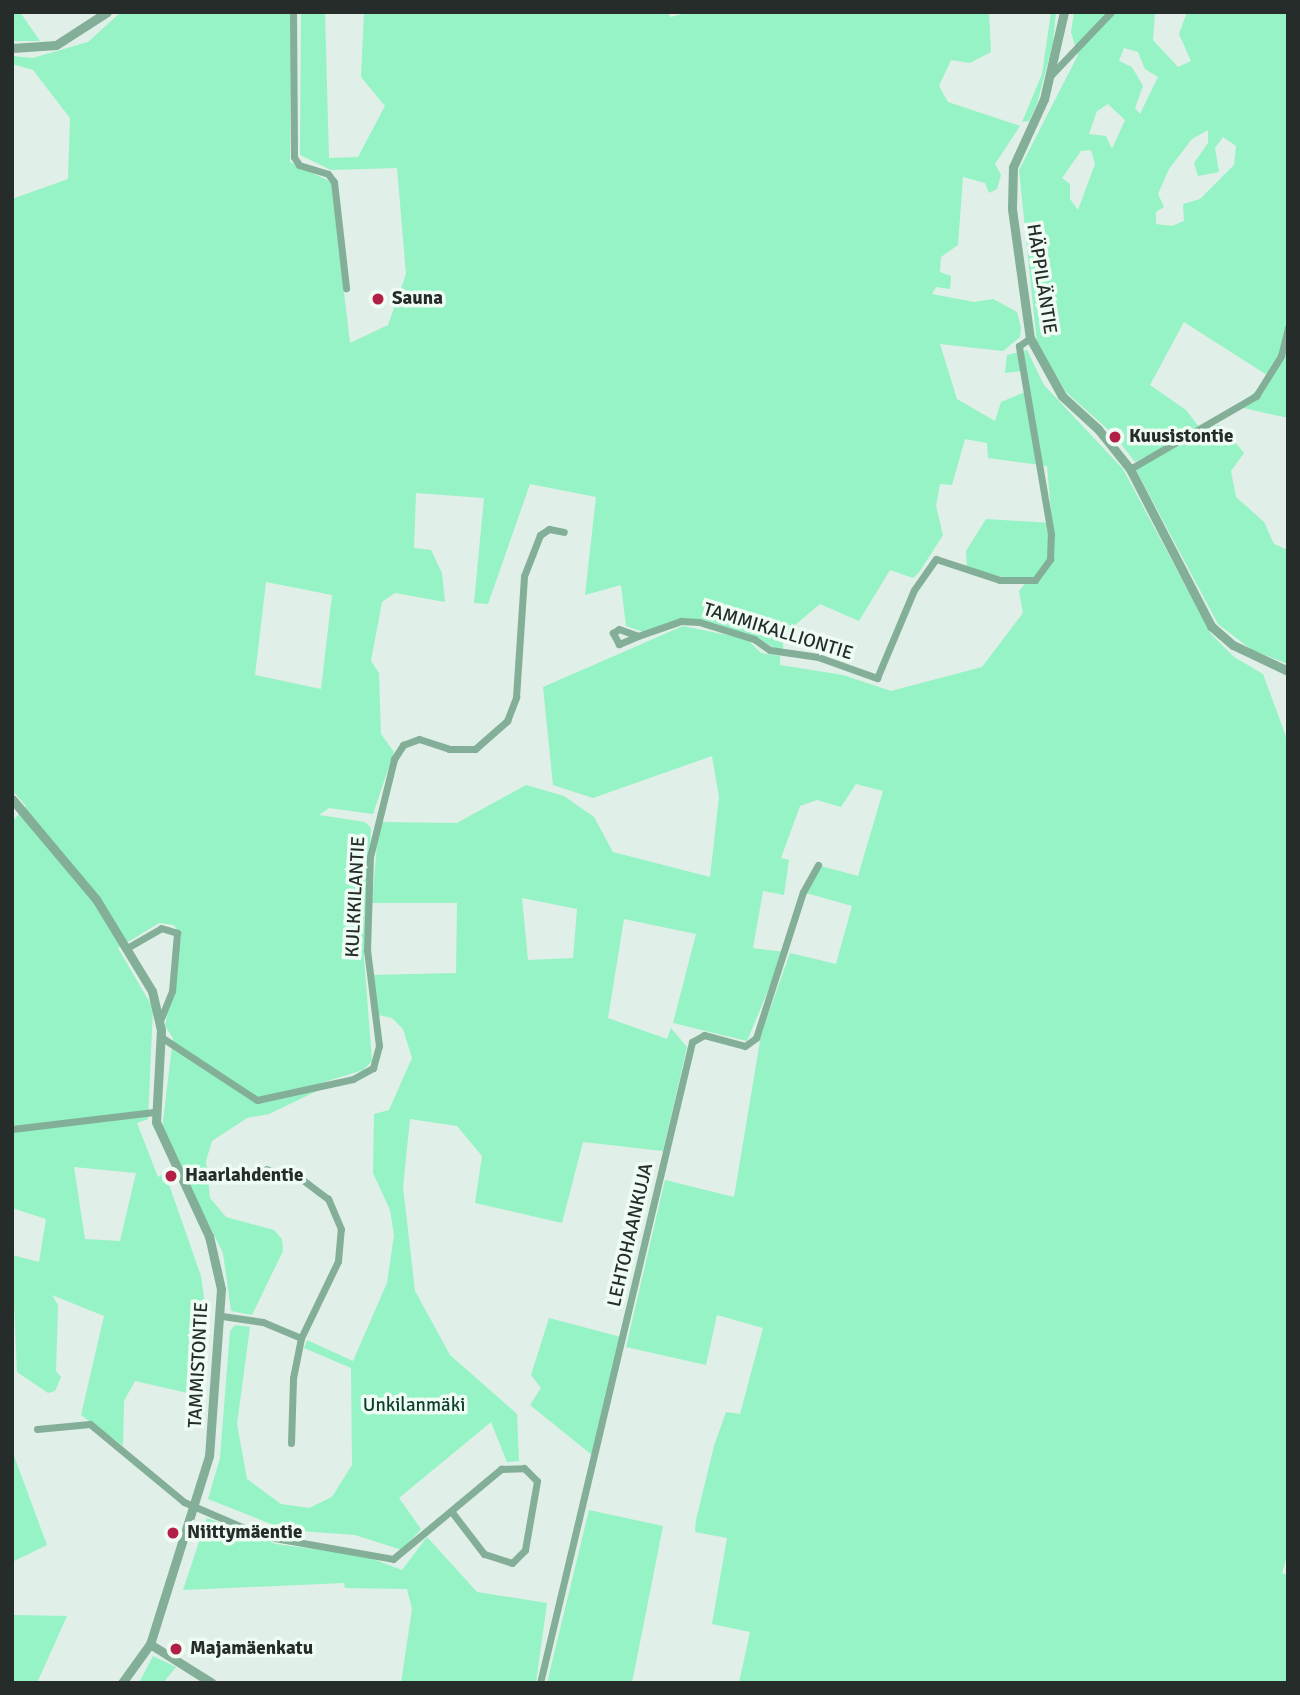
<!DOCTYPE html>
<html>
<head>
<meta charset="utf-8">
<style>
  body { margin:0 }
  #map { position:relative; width:1300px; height:1695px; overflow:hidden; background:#e0efe7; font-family:Signika,sans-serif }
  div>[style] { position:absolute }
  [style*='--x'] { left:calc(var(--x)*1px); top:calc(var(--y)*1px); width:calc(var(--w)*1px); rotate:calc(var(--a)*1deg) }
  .green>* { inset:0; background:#95f3c5 }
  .minor>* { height:7px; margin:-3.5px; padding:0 3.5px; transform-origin:3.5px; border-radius:3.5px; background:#83ae98 }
  .tertiary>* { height:9px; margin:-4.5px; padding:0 4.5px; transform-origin:4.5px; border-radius:4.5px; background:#83ae98 }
  .dots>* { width:19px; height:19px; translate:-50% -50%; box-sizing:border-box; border:4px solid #eefcf4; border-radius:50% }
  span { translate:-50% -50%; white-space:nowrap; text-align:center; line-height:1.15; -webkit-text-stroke:7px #eefcf4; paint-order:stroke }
  .street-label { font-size:19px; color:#262c29 }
  .poi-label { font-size:19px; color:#262c29; font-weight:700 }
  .left { translate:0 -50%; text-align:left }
  .park-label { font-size:19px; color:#0e3f2b }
  .frame { position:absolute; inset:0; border:14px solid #262c29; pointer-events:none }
</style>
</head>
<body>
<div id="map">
  <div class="green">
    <i style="clip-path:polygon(12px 12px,20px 12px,40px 41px,12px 41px)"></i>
    <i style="clip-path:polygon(evenodd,121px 12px,291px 12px,290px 162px,331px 182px,350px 343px,388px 325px,406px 274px,397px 168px,331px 170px,300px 155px,301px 12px,325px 12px,329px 158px,358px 157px,385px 106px,361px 77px,364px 12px,667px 12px,671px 17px,688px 12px,989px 12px,991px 52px,970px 63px,951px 60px,939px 86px,948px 102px,1020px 126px,995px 164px,1001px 175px,997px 189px,989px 193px,985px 183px,963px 177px,958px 245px,941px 257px,940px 272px,951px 276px,950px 289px,936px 287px,932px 294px,974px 302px,993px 299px,1017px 312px,1021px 328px,1020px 337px,1003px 351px,940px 344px,957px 399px,995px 421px,1001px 402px,1025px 392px,1021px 371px,1005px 373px,1007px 355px,1027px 350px,1044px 385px,1123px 469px,1211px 634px,1234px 657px,1263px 674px,1288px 742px,1288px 1553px,1282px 1573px,1288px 1575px,1288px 1683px,739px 1683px,750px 1632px,712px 1624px,727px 1538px,695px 1532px,696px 1520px,714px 1446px,726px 1412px,740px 1414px,763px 1328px,717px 1315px,706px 1365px,626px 1347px,665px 1180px,734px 1197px,761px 1035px,790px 953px,836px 964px,852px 906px,806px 893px,821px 866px,858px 876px,883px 791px,856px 784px,841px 807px,817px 800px,800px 806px,781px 858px,789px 860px,784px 895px,763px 891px,753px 948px,784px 952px,747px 1041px,673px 1023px,696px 934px,624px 919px,608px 1018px,667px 1039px,671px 1028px,687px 1047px,663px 1151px,583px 1142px,562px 1223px,475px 1203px,482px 1156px,457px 1126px,410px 1119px,403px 1187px,415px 1291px,450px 1355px,517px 1414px,519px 1461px,507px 1462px,491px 1422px,399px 1498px,421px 1529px,402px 1550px,355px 1535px,286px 1530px,208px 1499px,220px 1458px,230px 1331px,235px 1325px,250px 1327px,237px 1424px,247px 1479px,281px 1504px,309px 1508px,332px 1497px,352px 1465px,351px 1368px,304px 1348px,307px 1340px,353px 1361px,387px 1283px,394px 1235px,390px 1210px,373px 1173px,374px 1114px,389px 1110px,412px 1058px,403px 1029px,392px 1018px,378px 1015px,371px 975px,456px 973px,457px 903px,372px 903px,379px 822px,457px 823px,526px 785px,564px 796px,594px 817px,613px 852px,710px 877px,719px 797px,712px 756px,593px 798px,553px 785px,543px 687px,683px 626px,747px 639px,761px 653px,780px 656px,780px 665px,843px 675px,891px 691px,982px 667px,1023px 613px,1019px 591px,1026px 582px,967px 569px,966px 551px,986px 519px,1052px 523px,1047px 466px,988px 458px,987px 443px,965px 439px,952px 485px,940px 484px,936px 506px,943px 535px,920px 571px,913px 578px,890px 570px,859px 621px,820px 604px,783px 635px,783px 652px,749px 635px,686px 619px,652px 635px,626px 626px,621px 585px,585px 595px,596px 497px,530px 484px,488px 604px,474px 603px,484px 498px,416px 493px,414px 548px,431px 550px,442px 573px,445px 602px,395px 593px,382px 602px,371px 661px,379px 673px,381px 734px,394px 752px,373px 814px,329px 808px,319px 815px,365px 822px,371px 828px,364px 958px,372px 1061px,363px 1070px,324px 1082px,321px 1089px,269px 1114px,247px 1118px,212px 1141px,206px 1161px,210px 1198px,226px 1217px,274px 1230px,282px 1239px,283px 1251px,252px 1315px,231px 1311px,223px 1253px,162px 1130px,173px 1038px,165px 1026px,181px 936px,174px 925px,159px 923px,118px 948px,153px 1008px,148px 1119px,137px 1123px,158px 1177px,165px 1173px,201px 1276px,205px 1305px,201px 1396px,135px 1381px,124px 1401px,123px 1446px,81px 1415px,104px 1316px,52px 1295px,58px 1305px,56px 1371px,61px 1377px,55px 1391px,48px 1393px,17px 1372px,12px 1255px,39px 1262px,46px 1219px,12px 1208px,12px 822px,26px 806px,12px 790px,12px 199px,68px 179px,70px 118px,33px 70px,12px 64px,12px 56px,33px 58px,88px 42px,121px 12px,266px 582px,332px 595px,321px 689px,255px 675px,266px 582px,121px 12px,522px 898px,577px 909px,573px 958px,528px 960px,522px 898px,121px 12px,74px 1167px,136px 1173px,120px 1241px,85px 1239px,74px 1167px)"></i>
    <i style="clip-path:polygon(1051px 12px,1056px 12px,1053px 43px,1037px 104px,1029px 121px,1022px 122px,1042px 74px)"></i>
    <i style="clip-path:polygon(evenodd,1074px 12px,1155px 12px,1153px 40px,1178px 67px,1191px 61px,1179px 34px,1187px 12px,1288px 12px,1288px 418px,1239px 407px,1270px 377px,1184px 322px,1150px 385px,1186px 410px,1199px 427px,1220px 425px,1244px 453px,1231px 471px,1236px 497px,1264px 522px,1274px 544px,1288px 550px,1288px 664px,1252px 650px,1218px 624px,1135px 468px,1145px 457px,1135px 462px,1114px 435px,1065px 391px,1037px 344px,1019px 170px,1078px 55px,1071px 32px,1074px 12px,1124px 48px,1138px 52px,1145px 69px,1158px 77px,1140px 114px,1135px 108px,1143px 86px,1132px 67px,1119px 61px,1124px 48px,1074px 12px,1108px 104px,1125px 120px,1112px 149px,1106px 136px,1089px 134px,1097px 111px,1108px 104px,1074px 12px,1208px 130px,1208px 143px,1194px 163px,1198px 176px,1219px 172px,1215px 148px,1223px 137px,1236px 146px,1234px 165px,1200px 199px,1183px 204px,1184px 221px,1172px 226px,1156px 224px,1156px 212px,1164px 207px,1158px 194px,1169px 169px,1192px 139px,1208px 130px,1074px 12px,1091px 150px,1095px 164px,1078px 210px,1070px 199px,1070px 184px,1062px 178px,1081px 151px,1091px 150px)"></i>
    <i style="clip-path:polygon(549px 1318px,621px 1337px,592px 1455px,530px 1405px,541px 1388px,531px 1375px)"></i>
    <i style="clip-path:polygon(13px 1453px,47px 1545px,12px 1562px,12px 1453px)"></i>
    <i style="clip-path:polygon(589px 1510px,663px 1526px,632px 1683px,547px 1683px)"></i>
    <i style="clip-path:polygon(207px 1518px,276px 1544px,365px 1556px,402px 1570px,427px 1537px,477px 1592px,547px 1603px,536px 1683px,401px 1683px,412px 1609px,407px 1589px,345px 1588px,344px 1583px,183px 1590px)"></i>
    <i style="clip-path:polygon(12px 1615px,67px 1616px,37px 1683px,12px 1683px)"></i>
    <i style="clip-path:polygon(153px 1656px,176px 1667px,163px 1683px,139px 1683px)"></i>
  </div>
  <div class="minor">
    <i style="--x:293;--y:12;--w:145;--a:89.6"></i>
    <i style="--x:294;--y:157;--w:9;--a:58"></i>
    <i style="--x:299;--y:165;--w:30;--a:17"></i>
    <i style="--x:328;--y:174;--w:10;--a:53"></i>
    <i style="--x:334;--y:182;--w:107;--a:83.5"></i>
    <i style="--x:1051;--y:75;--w:87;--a:-46.4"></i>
    <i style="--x:1130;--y:469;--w:146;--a:-30.1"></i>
    <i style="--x:1256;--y:396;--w:47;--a:-58"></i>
    <i style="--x:1281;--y:356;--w:30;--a:-76"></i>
    <i style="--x:638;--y:636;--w:21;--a:157"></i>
    <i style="--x:619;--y:644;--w:13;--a:-119"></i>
    <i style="--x:613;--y:633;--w:7;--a:-34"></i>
    <i style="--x:619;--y:629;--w:20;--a:20"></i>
    <i style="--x:638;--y:636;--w:46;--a:-19.2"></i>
    <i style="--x:681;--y:621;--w:18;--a:3"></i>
    <i style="--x:699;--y:622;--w:58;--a:17.2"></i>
    <i style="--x:754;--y:639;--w:19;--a:35"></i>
    <i style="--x:770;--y:650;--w:49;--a:8.3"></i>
    <i style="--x:818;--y:657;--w:63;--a:19.6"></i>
    <i style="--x:877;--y:678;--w:95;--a:-67.2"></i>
    <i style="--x:914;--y:590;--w:38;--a:-55"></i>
    <i style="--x:936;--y:559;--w:67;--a:18.2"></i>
    <i style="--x:1000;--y:580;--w:35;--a:0"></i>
    <i style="--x:1035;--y:580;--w:26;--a:-54"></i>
    <i style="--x:1050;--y:559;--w:25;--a:-88"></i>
    <i style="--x:1051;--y:534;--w:191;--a:-99.7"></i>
    <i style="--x:1019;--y:346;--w:14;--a:-36"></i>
    <i style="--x:127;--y:948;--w:39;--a:-30"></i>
    <i style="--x:161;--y:928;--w:17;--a:17"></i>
    <i style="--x:177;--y:933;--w:58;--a:94.9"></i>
    <i style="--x:172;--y:991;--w:31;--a:112"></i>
    <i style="--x:161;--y:1037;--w:115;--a:33.3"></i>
    <i style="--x:257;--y:1100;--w:98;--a:-12.3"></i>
    <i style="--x:353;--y:1079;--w:23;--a:-29"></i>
    <i style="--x:373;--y:1068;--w:23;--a:-75"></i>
    <i style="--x:379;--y:1046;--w:97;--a:-97.1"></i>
    <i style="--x:367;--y:950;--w:93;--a:-88.2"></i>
    <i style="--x:370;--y:857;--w:101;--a:-76.2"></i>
    <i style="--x:394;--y:759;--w:17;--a:-57"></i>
    <i style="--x:403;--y:745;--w:17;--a:-21"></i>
    <i style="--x:419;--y:739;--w:32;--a:18"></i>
    <i style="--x:449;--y:749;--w:26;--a:0"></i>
    <i style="--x:475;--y:749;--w:43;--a:-41.2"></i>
    <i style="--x:507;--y:721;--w:26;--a:-69"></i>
    <i style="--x:516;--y:697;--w:121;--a:-86.2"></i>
    <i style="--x:524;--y:576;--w:44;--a:-68.7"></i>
    <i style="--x:540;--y:535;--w:11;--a:-34"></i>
    <i style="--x:549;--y:529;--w:15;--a:11"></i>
    <i style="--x:12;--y:1129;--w:143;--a:-6.8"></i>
    <i style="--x:222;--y:1316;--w:41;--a:8.3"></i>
    <i style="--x:263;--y:1322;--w:41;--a:22.8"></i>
    <i style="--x:301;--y:1338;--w:85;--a:-64.3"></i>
    <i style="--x:338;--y:1261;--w:32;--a:-85"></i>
    <i style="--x:341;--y:1229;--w:33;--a:-113"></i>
    <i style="--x:328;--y:1199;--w:34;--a:-143"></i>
    <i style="--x:301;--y:1179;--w:36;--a:-164"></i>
    <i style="--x:37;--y:1429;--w:53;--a:-5.4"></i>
    <i style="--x:90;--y:1424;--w:122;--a:39.7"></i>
    <i style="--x:184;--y:1502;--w:86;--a:23.3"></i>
    <i style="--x:263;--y:1536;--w:132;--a:10"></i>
    <i style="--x:393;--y:1559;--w:141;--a:-39.8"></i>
    <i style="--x:501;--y:1469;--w:23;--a:-2"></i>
    <i style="--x:524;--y:1468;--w:18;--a:45"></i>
    <i style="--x:537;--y:1481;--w:70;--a:99.9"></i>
    <i style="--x:525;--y:1550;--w:18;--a:135"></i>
    <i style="--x:512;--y:1563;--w:29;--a:-162"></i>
    <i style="--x:484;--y:1554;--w:54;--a:-127.5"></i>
    <i style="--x:291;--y:1443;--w:65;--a:-88.2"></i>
    <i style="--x:293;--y:1378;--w:41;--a:-78.7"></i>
    <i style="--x:540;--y:1683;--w:659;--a:-76.66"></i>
    <i style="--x:692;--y:1042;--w:14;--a:-30"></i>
    <i style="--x:704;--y:1035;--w:42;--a:15"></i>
    <i style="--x:745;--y:1046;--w:14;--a:-36"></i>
    <i style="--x:756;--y:1038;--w:153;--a:-72.2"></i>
    <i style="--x:803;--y:892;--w:31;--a:-61"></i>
  </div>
  <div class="tertiary">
    <i style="--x:1064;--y:12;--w:89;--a:102.9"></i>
    <i style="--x:1044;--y:99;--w:75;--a:114.5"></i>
    <i style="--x:1013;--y:167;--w:42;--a:91.4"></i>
    <i style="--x:1012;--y:209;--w:130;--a:82.1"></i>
    <i style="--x:1030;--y:338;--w:66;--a:61.1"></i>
    <i style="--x:1062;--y:396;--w:49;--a:42.5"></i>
    <i style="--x:1098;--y:429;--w:51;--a:51.3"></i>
    <i style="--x:1130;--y:469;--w:177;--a:62.7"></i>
    <i style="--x:1211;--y:626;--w:29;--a:41"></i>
    <i style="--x:1233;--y:645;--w:61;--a:25.3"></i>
    <i style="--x:12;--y:48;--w:44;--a:-3.9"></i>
    <i style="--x:56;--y:45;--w:61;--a:-32.9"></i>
    <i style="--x:12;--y:799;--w:131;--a:50"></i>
    <i style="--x:96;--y:899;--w:108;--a:58.7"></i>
    <i style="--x:152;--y:991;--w:40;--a:77"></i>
    <i style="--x:161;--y:1030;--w:92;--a:93.1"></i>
    <i style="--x:156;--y:1122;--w:126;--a:65.1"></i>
    <i style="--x:209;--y:1236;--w:54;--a:77.2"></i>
    <i style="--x:221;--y:1289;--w:167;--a:94.1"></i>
    <i style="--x:209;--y:1456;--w:197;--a:107.4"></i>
    <i style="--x:150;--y:1644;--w:48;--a:125.7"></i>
    <i style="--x:150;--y:1644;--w:73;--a:32.2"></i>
  </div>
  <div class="dots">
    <i style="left:378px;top:299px;background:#b22048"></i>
    <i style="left:1115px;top:437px;background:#b22048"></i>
    <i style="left:171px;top:1176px;background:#b22048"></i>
    <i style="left:173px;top:1533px;background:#b22048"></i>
    <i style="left:176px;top:1649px;background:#b22048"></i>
  </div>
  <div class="street-label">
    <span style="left:1041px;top:279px;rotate:81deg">HÄPPILÄNTIE</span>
    <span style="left:778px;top:632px;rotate:17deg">TAMMIKALLIONTIE</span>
    <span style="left:356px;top:897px;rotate:-87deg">KULKKILANTIE</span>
    <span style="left:631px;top:1235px;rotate:-77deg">LEHTOHAANKUJA</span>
    <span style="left:199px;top:1365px;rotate:-87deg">TAMMISTONTIE</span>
  </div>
  <div class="poi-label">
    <span class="left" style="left:392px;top:299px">Sauna</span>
    <span class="left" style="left:1129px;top:437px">Kuusistontie</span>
    <span class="left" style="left:185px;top:1176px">Haarlahdentie</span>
    <span class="left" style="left:187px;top:1533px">Niittymäentie</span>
    <span class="left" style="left:190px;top:1649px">Majamäenkatu</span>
  </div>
  <div class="park-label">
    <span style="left:414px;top:1406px">Unkilanmäki</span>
  </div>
  <div class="frame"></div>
</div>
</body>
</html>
